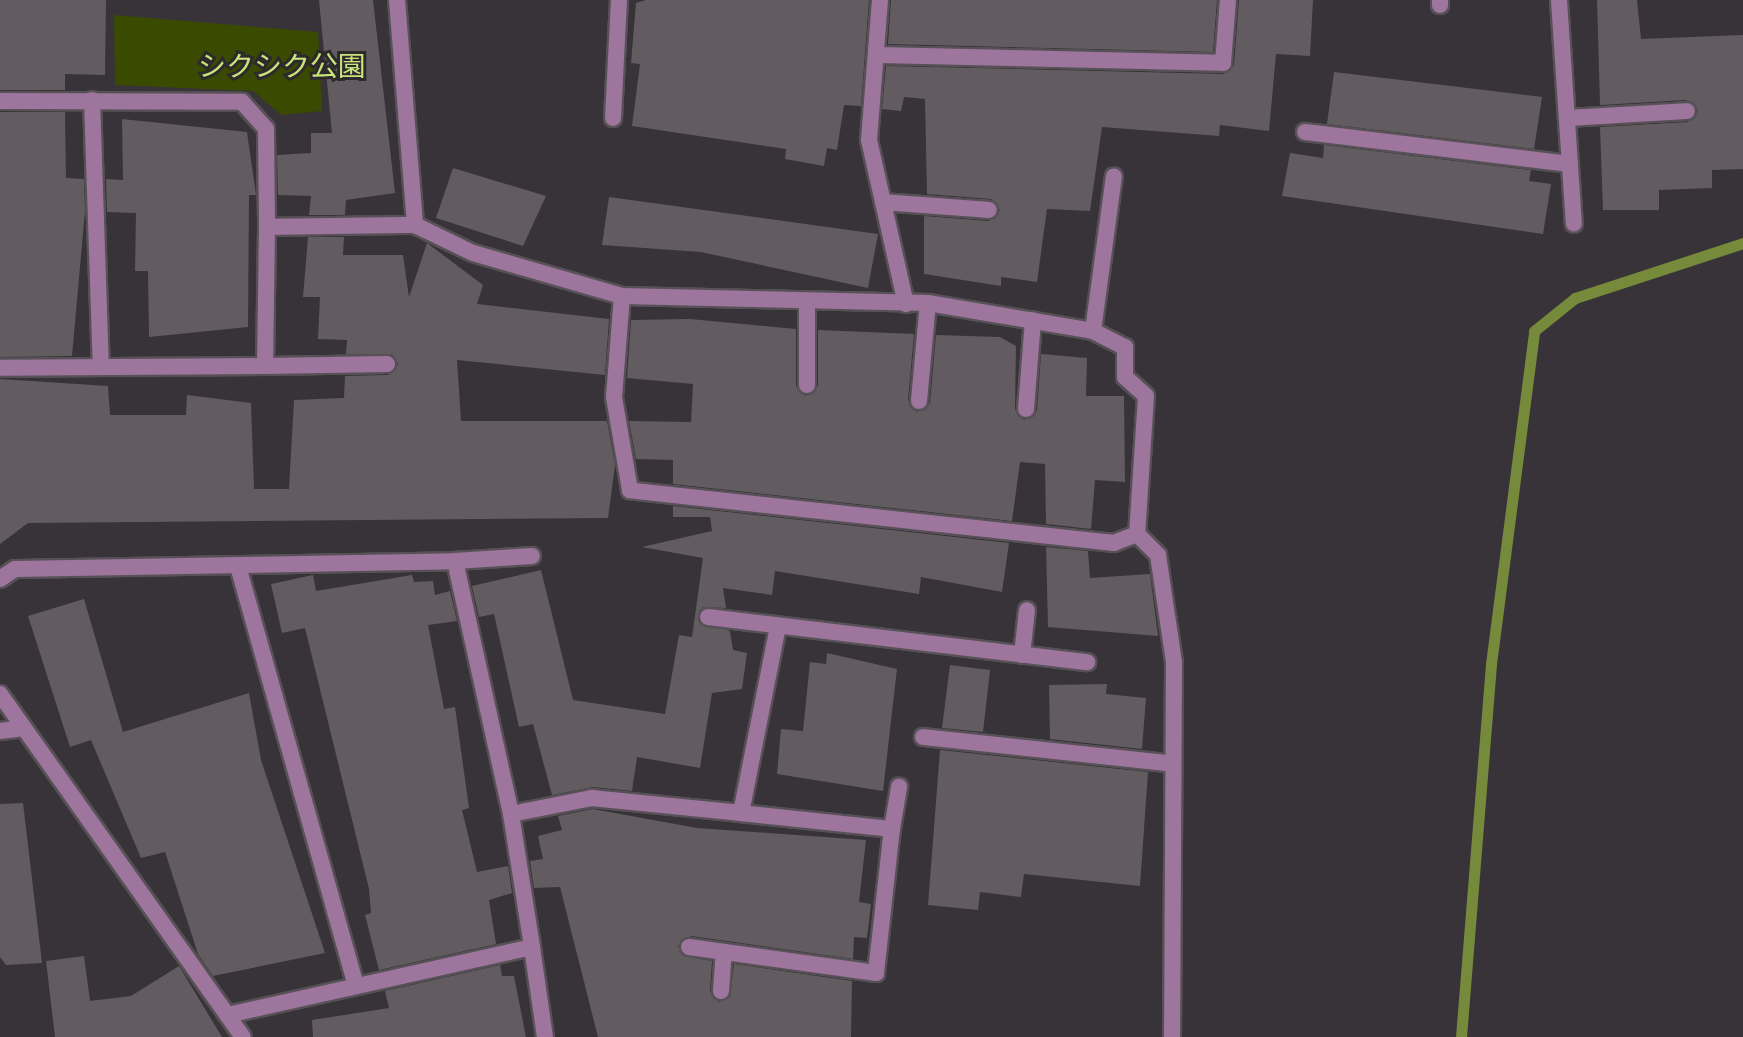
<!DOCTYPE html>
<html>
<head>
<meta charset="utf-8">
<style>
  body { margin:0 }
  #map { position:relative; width:1743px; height:1037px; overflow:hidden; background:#383338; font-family:"Fira Sans Condensed","Noto Sans JP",sans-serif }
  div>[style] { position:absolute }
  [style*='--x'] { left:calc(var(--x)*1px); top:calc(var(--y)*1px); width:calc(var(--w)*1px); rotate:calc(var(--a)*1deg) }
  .green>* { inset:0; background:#3b4a01 }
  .stream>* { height:11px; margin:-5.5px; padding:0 5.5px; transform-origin:5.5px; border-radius:5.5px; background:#768a3c }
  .building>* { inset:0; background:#625c61 }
  .roads { filter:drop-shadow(2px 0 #565156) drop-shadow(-2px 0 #565156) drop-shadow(0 2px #565156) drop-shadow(0 -2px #565156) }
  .street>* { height:16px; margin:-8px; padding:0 8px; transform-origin:8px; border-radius:8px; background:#9e759c }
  span { translate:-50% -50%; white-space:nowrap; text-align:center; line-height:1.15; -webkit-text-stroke:6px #2e292d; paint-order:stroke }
  .park-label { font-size:28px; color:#c8e57a }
</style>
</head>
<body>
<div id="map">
  <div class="green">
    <i style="clip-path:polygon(114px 15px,318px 32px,322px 111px,281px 115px,253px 91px,115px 85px)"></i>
  </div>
  <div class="stream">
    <i style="--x:1461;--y:1037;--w:374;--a:-85.4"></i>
    <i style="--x:1491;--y:664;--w:336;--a:-82.6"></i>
    <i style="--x:1534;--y:331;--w:53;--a:-38.8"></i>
    <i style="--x:1575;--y:298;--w:177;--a:-18.1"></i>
  </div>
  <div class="building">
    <i style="clip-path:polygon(0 0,106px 0,105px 75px,65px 74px,65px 90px,0 90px)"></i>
    <i style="clip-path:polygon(319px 0,373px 0,395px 193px,346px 200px,345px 215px,309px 215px,311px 196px,278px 195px,277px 155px,311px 153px,311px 133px,332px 133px)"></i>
    <i style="clip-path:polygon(646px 0,869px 0,861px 106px,844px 105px,837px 150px,827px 148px,824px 166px,785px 159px,786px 149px,632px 126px,640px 64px,631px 63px,636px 3px)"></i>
    <i style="clip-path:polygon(891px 0,1217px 0,1213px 52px,888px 44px)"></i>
    <i style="clip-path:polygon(1239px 0,1313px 0,1310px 56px,1276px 54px,1269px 131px,1220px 125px,1219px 136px,1102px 127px,1090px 211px,1047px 209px,1037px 282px,1001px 277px,1001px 286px,924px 274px,924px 216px,989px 221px,1000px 210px,991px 199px,927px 194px,925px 99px,904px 97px,901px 111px,882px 109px,886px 66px,1224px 74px,1234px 65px)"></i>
    <i style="clip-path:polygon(1597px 0,1637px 0,1641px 39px,1743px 35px,1743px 169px,1712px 170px,1712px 188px,1659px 190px,1659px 210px,1603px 210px,1600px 127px,1688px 122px,1698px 111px,1686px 100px,1600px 105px)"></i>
    <i style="clip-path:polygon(1334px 72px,1542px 97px,1534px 149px,1327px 124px)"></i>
    <i style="clip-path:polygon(0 112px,65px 112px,66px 178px,84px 179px,85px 211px,72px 356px,0 357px)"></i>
    <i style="clip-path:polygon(122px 119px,247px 132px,256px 195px,249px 195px,248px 327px,149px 337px,148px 271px,135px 271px,136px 213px,107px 212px,106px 179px,123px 180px)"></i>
    <i style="clip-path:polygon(1324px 145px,1531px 170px,1529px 181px,1551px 184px,1543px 234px,1282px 196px,1290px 153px,1323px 158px)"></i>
    <i style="clip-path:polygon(453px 168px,546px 196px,523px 246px,436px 218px)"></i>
    <i style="clip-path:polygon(609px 197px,878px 234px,868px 288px,701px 252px,602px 245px)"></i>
    <i style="clip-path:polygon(308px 237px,344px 237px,343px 255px,403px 255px,409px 297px,427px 243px,483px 285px,477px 304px,609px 319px,605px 375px,457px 360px,461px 421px,607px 421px,615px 465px,608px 518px,28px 523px,0 544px,0 379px,108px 386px,110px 415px,186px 415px,187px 395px,251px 403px,254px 489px,289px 489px,294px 400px,344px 398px,345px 376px,388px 375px,398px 365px,392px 354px,346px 354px,347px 340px,318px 339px,320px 297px,303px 297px)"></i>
    <i style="clip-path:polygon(690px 319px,796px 329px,796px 386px,806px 396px,818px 386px,818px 330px,914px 334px,908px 400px,917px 412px,930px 403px,936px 335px,1000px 337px,1016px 346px,1015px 409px,1024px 420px,1037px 411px,1041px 354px,1087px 358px,1086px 396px,1124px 396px,1125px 482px,1095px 480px,1091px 529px,1046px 524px,1045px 464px,1020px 462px,1012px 521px,673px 484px,673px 460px,636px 459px,629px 421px,691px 422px,693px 384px,627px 378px,631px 320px)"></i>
    <i style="clip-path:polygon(673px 506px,1009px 543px,1002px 592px,921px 577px,919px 594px,775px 571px,772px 595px,723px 588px,726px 608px,703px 607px,698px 621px,730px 631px,733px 650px,747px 653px,742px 689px,712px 693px,700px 768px,637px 757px,632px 791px,593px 787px,552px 795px,533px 724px,519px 727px,494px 614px,479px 617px,472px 586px,541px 570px,573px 700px,665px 714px,679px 635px,692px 637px,703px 558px,642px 547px,712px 531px,710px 517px,673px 517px)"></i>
    <i style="clip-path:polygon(1046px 547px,1088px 551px,1090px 578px,1150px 574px,1158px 636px,1048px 627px)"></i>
    <i style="clip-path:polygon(313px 575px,316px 591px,412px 575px,414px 582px,433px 581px,435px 595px,450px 591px,457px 621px,428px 625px,444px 709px,455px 707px,469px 808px,462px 810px,477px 872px,508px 866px,512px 893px,489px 900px,496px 944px,379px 970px,365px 915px,371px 913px,369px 889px,305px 628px,282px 633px,271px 584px)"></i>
    <i style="clip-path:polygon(84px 599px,123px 732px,249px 693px,261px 760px,325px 953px,213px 976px,198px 954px,165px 852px,141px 858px,91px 740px,70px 747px,28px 616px)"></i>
    <i style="clip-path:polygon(827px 653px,897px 669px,883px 791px,777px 774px,781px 729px,803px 731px,810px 662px,826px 664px)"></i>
    <i style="clip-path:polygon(950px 665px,990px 670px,983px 732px,942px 728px)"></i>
    <i style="clip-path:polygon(1107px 684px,1106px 694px,1146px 698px,1142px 749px,1050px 739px,1049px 685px)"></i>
    <i style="clip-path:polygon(940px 750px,1148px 772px,1140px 886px,1024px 874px,1021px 897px,980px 892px,978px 910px,928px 905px)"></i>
    <i style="clip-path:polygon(23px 803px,42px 963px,6px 965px,0 957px,0 804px)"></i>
    <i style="clip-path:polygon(593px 809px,697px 828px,866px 840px,859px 902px,871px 904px,867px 938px,854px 937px,853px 959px,691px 936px,678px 946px,683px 956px,712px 961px,710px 991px,719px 1002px,730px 997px,734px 964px,852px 981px,851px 1037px,598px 1037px,560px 887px,534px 888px,530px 861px,543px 859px,538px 836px,562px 830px,558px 816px)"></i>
    <i style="clip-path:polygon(84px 956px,90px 1001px,131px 996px,179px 966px,222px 1037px,55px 1037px,46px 961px)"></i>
    <i style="clip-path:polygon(500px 965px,502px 976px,514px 976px,526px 1037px,313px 1037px,312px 1020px,389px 1008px,385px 991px)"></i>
  </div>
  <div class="roads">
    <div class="street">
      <i style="--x:397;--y:0;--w:226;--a:85.4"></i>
      <i style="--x:415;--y:225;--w:64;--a:25.8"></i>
      <i style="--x:473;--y:253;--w:155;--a:16.1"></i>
      <i style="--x:622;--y:296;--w:306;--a:1.3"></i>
      <i style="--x:928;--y:303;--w:167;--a:9.6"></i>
      <i style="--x:1093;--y:331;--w:36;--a:27"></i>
      <i style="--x:1125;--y:347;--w:30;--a:90"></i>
      <i style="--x:1125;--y:377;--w:28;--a:42"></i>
      <i style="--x:1146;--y:396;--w:138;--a:93.7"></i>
      <i style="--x:1137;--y:534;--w:25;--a:159"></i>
      <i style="--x:1114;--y:543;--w:487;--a:-173.8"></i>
      <i style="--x:630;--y:490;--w:94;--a:-99.8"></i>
      <i style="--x:614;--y:397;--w:101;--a:-85.5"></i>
      <i style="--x:880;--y:0;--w:140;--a:94.5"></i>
      <i style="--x:869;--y:140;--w:168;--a:77.3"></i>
      <i style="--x:1559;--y:0;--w:224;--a:86.2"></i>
      <i style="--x:1440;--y:5;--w:5;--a:-90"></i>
      <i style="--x:876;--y:55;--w:347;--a:1.3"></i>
      <i style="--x:1223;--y:63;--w:63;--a:-85.5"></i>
      <i style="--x:92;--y:100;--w:267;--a:88.1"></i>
      <i style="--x:0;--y:101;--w:242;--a:0.2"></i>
      <i style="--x:242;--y:102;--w:36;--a:48"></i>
      <i style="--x:266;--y:129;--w:98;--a:89.4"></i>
      <i style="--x:267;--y:227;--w:139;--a:90.8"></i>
      <i style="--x:265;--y:366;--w:265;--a:179.6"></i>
      <i style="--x:613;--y:118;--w:118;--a:-87.1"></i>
      <i style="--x:1567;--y:118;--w:120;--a:-3.3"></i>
      <i style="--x:1305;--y:132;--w:267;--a:6.9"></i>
      <i style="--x:883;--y:202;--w:106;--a:4.3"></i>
      <i style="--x:267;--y:227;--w:148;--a:-0.8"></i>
      <i style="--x:1093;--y:331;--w:156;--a:-82.3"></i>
      <i style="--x:265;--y:366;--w:122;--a:-0.9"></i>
      <i style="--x:807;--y:385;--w:79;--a:-90"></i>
      <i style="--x:919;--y:401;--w:98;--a:-84.8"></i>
      <i style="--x:1026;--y:409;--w:89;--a:-85.5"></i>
      <i style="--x:1137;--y:534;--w:30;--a:45"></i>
      <i style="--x:1158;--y:555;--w:108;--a:81.5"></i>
      <i style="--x:1174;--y:662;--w:375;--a:90.3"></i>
      <i style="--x:455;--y:561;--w:77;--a:-3.7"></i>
      <i style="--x:238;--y:566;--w:435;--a:74.3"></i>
      <i style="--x:0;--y:579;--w:18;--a:-34"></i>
      <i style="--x:15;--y:569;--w:440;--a:-1"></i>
      <i style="--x:455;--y:561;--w:259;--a:77.5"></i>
      <i style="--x:511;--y:814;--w:135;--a:81"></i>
      <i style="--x:532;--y:947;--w:312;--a:167.4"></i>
      <i style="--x:708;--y:617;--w:382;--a:6.8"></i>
      <i style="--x:1022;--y:655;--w:45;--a:-83.7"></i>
      <i style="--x:0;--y:694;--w:420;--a:54.7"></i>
      <i style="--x:0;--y:731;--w:24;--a:-7"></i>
      <i style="--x:923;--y:737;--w:246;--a:6.1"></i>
      <i style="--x:511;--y:814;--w:83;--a:-11.2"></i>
      <i style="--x:592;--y:798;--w:150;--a:5.7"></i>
      <i style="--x:741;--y:813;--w:191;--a:-78.8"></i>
      <i style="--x:892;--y:829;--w:43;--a:-80.5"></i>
      <i style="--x:532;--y:947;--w:91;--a:81.8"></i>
      <i style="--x:689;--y:947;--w:189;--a:7.9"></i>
      <i style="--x:876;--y:973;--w:145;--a:-83.7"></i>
      <i style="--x:892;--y:829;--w:152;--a:-174"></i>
      <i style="--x:721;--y:991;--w:39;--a:-86"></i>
    </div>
  </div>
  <div class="park-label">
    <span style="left:282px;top:67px">シクシク公園</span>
  </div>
</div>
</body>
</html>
